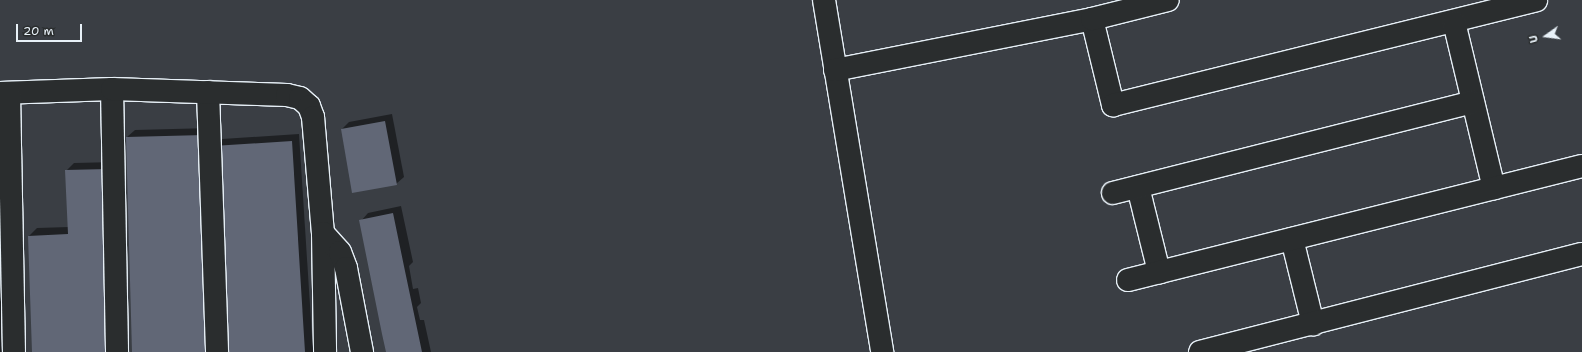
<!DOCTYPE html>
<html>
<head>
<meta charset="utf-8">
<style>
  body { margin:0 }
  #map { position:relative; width:1582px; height:352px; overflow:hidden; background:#3a3e44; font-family:"Shantell Sans",sans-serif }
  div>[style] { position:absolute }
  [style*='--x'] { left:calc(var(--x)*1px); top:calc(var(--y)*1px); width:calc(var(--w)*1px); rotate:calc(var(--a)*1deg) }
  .shadow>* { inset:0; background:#0007 }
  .building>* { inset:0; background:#616776 }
  .roads { filter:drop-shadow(1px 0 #e8f1f8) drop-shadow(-1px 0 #e8f1f8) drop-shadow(0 1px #e8f1f8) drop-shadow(0 -1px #e8f1f8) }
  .minor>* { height:22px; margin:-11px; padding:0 11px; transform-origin:11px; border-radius:11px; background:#2a2d2e }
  span { translate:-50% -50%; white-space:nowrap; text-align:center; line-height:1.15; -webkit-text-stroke:3px #2a2d2e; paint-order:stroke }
  .north { position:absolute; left:1526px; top:16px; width:40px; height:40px; -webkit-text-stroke:3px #2a2d2e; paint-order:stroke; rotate:256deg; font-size:11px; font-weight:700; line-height:16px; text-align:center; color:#e8f1f8 }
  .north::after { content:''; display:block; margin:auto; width:14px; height:18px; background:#e8f1f8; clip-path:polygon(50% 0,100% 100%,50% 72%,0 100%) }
  .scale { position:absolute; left:16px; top:24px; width:66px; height:18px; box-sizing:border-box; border:2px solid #e8f1f8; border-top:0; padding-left:5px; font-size:12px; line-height:14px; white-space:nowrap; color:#e8f1f8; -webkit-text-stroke:3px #2a2d2e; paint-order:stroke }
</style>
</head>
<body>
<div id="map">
  <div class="shadow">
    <i style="clip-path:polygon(392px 114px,404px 177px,396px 184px,342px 129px,349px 122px)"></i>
    <i style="clip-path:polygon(0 127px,12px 352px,0 352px)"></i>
    <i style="clip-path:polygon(211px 128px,133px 352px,127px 137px,135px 130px)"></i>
    <i style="clip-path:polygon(299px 134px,313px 352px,228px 352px,214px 146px,222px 139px)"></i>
    <i style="clip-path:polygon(116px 162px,33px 352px,29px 236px,37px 228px,69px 227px,66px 171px,74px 163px)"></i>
    <i style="clip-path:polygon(401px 206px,413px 262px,409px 266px,413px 289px,418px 288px,421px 303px,417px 307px,420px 320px,424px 320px,431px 352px,387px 352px,361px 221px,368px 213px)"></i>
  </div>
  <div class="building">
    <i style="clip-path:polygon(385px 121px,397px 185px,352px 193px,341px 129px)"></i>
    <i style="clip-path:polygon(204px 135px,210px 352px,132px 352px,126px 137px)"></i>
    <i style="clip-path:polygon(292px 141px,305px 352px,226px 352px,213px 146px)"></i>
    <i style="clip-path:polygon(109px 169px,115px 352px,32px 352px,28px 236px,68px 234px,65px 170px)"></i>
    <i style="clip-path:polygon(393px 213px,405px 271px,422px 352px,386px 352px,382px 334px,359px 220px)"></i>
  </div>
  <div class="roads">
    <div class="minor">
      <i style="--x:824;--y:0;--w:357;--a:80.6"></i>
      <i style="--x:1092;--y:19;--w:89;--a:76.3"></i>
      <i style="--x:1113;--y:105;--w:436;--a:-13.9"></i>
      <i style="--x:1454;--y:22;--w:171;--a:76.5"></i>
      <i style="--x:835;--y:70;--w:262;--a:-11.2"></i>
      <i style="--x:1092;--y:19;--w:78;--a:-14"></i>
      <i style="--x:112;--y:89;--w:263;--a:88.9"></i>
      <i style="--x:208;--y:92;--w:260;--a:88"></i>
      <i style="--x:0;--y:93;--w:112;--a:-2"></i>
      <i style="--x:112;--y:89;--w:175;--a:2"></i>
      <i style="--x:287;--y:95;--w:13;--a:13"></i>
      <i style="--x:300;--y:98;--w:12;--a:42"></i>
      <i style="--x:309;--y:106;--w:12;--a:70"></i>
      <i style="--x:313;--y:117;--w:116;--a:85.1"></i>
      <i style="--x:323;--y:233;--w:119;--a:89"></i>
      <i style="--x:9;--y:93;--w:259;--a:88.9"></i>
      <i style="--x:1138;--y:187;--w:88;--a:76.1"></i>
      <i style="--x:1113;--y:193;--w:371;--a:-14.2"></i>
      <i style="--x:323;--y:233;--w:25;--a:48"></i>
      <i style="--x:340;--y:252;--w:17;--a:69"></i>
      <i style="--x:346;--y:268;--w:86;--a:79.2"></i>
      <i style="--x:1292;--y:239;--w:88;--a:76.1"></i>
      <i style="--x:1128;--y:280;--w:468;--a:-14.1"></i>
      <i style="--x:1200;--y:352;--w:394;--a:-14.4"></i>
    </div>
  </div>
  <div class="north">U</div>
  <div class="scale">20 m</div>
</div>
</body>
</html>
